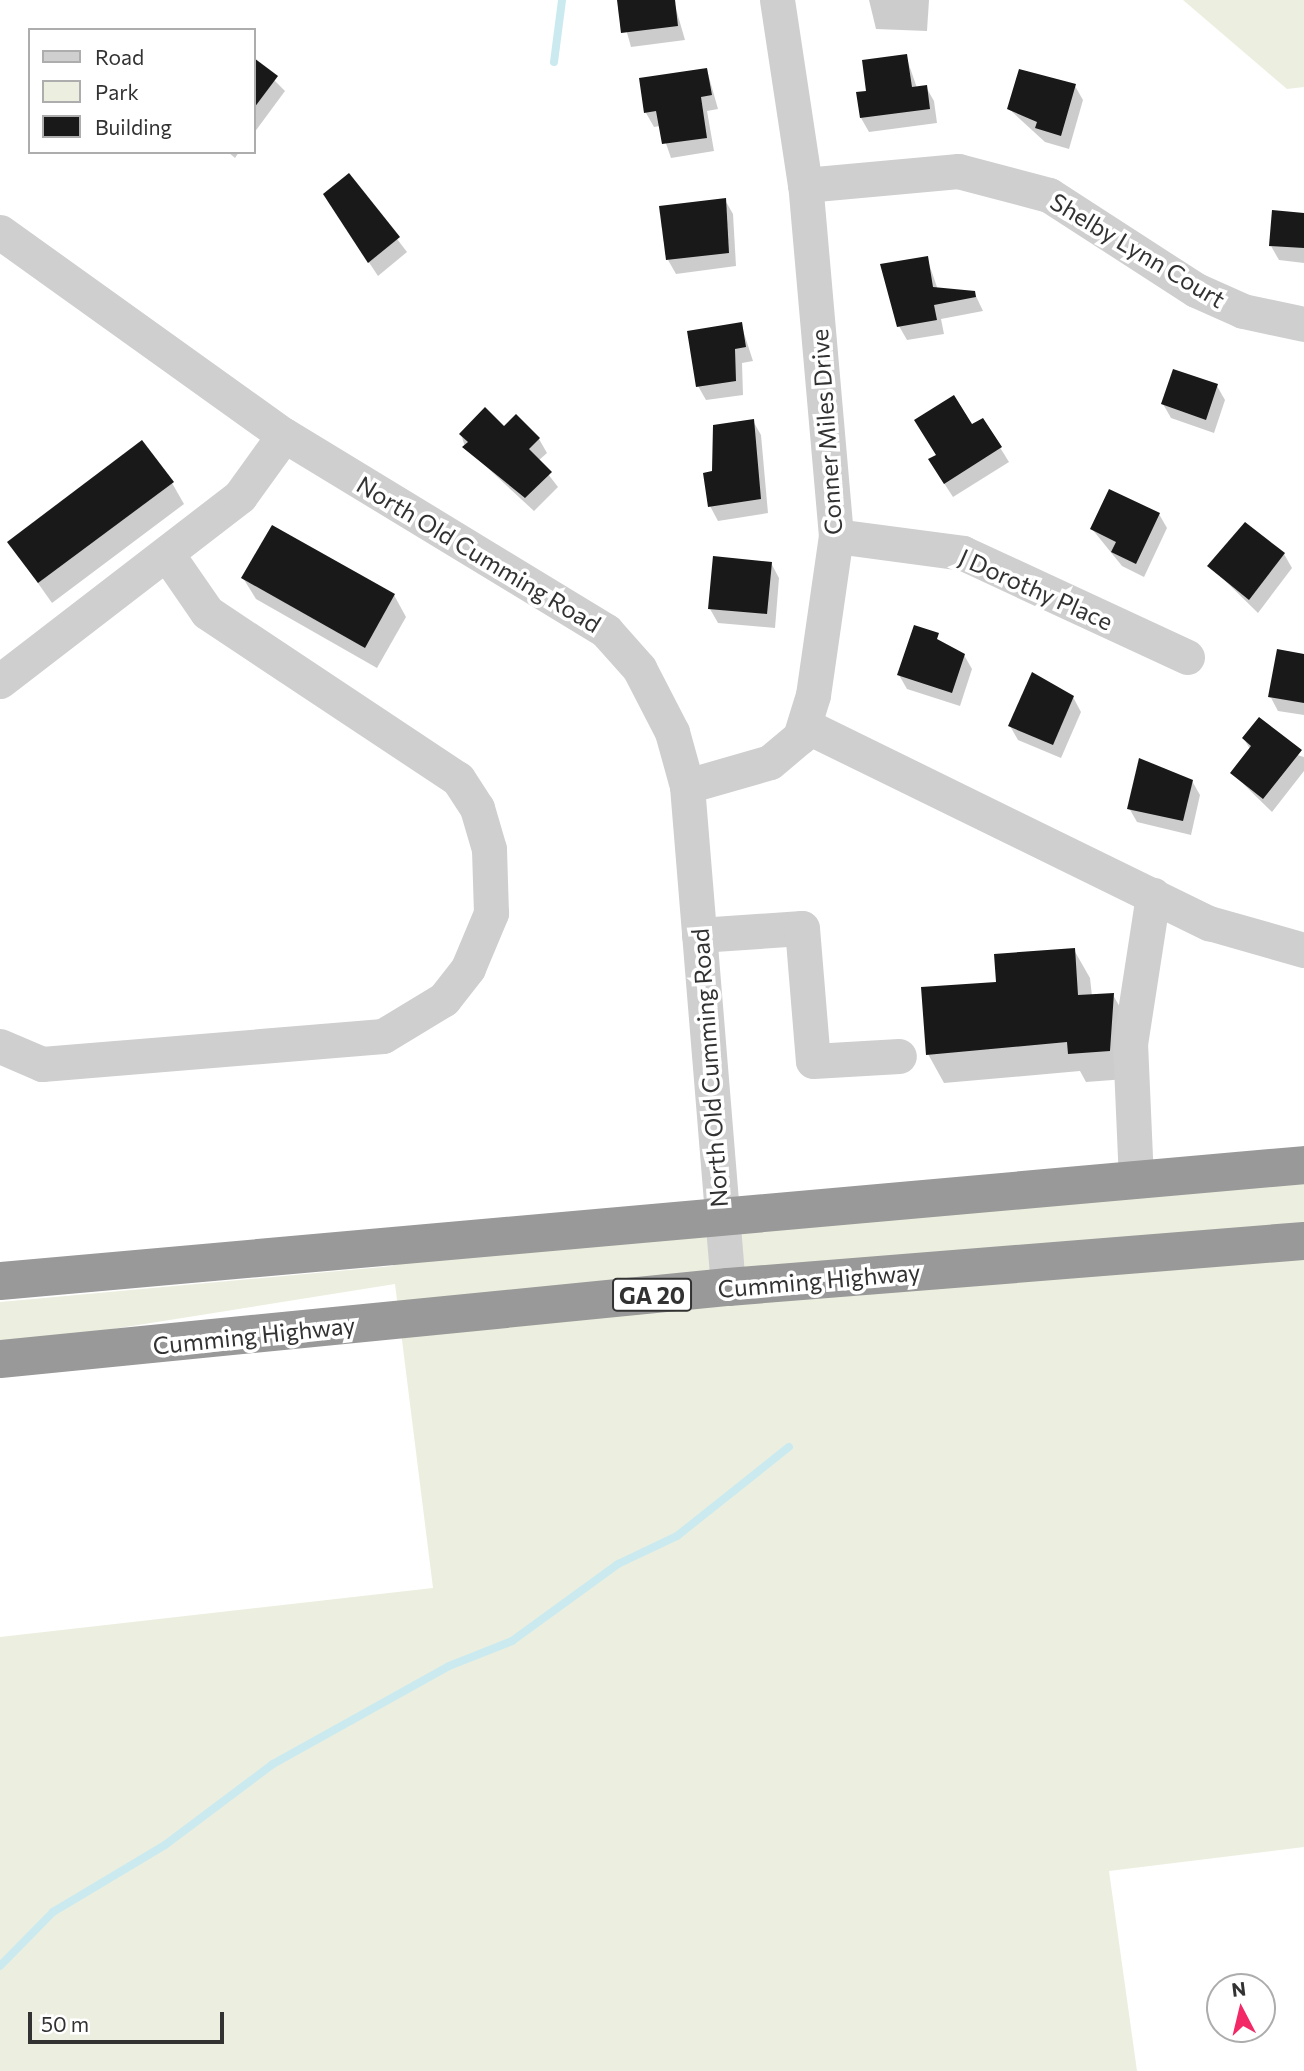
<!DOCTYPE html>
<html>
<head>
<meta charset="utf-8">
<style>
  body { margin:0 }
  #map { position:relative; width:1304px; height:2071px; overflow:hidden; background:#fff; font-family:Commissioner,sans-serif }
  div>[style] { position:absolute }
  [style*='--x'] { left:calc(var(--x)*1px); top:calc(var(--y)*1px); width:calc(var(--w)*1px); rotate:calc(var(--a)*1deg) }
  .green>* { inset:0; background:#ecefdf }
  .shadow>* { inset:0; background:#0003 }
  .stream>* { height:8px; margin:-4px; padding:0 4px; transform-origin:4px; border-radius:4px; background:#cbeaf0 }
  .building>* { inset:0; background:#191919 }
  .minor>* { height:35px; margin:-17.5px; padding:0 17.5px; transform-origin:17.5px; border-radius:17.5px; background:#cfcfcf }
  .highway>* { height:38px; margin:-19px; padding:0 19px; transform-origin:19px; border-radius:19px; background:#999 }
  span { translate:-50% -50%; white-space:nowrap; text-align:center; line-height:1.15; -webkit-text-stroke:7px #fff; paint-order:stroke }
  .shield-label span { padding:2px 5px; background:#fff; border:2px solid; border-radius:5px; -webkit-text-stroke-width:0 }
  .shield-label { font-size:23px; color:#323232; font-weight:700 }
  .street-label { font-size:24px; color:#323232 }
  .legend { position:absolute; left:28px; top:28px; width:228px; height:126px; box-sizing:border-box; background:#fff; border:2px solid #adadad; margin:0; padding:9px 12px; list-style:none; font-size:21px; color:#323232 }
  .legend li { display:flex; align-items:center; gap:14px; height:35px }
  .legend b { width:35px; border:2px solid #adadad }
  .north { position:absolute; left:1206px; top:1973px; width:70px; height:70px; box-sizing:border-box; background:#fff; border:2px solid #adadad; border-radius:50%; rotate:353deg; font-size:19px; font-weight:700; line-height:28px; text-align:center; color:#323232 }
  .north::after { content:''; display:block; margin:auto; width:24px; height:32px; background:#f32967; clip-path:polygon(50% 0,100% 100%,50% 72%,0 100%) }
  .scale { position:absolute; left:28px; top:2012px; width:196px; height:32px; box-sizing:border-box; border:4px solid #323232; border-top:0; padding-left:9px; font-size:21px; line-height:24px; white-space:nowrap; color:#323232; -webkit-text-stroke:5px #fff; paint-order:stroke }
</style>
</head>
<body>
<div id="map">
  <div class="green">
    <i style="clip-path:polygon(1183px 0,1304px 0,1304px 87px,1287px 89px)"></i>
    <i style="clip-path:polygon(1304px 1157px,1304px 1847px,1109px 1871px,1137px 2071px,0 2071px,0 1637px,433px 1588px,395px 1284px,0 1347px,0 1302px,393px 1266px,389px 1234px)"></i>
  </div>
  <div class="shadow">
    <i style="clip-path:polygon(618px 0,674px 2px,685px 40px,631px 47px)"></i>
    <i style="clip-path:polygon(869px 0,929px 0,927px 31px,876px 29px)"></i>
    <i style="clip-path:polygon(906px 56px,917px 88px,926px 87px,934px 101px,937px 123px,869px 132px,861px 118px,868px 92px)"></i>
    <i style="clip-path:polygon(254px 60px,285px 91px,254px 133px)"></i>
    <i style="clip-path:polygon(707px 70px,718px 109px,707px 111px,714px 151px,671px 158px,660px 126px,654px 127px,646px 113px,641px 80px)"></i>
    <i style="clip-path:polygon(1075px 86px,1083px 100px,1069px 149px,1045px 142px,1009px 109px)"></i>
    <i style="clip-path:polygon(228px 152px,239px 152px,235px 158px)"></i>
    <i style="clip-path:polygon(349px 176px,407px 252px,378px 276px,333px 208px)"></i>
    <i style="clip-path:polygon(725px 200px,733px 214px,736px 266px,676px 274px,668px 260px)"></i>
    <i style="clip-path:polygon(1304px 214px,1304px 263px,1279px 260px,1271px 246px)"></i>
    <i style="clip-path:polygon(927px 258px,938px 290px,974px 292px,983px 311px,941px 319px,944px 334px,907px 340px,899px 326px)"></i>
    <i style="clip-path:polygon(741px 324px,753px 361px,742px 363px,743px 395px,706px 400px,698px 386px)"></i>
    <i style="clip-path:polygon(1217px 386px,1225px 400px,1214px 433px,1171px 418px,1163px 404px)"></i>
    <i style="clip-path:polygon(983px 420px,1009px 462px,953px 497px,938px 474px,938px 456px)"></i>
    <i style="clip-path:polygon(753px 421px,761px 435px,768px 513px,718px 521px,710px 506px,714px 473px)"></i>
    <i style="clip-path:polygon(504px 428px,539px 439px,547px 453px,538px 461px,558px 487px,534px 511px,465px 447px,461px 434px)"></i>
    <i style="clip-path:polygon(172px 483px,184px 504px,52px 603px,9px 542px)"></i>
    <i style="clip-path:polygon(1159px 514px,1167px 528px,1144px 577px,1122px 566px,1092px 529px)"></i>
    <i style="clip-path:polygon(1284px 554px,1292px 568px,1258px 613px,1210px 566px)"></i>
    <i style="clip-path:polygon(771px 563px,779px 578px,775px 628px,718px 623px,710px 609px)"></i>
    <i style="clip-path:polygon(243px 578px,394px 595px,406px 617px,377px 668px,256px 599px)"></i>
    <i style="clip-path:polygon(964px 655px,972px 669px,960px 706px,907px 689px,899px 675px)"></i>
    <i style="clip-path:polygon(1304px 656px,1304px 715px,1278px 711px,1270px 696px)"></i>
    <i style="clip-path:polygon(1032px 674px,1073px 697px,1081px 712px,1061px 758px,1018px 740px,1010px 726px)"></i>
    <i style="clip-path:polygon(1244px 739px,1304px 757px,1304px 771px,1272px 812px,1232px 773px,1250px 749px)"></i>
    <i style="clip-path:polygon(1192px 781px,1200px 795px,1191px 835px,1137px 822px,1129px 808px)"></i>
    <i style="clip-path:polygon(1074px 950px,1090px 978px,1092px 996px,1113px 995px,1129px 1023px,1126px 1079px,1086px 1082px,1080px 1071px,944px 1083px,928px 1054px,997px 984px)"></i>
  </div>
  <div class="stream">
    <i style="--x:554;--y:62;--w:63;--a:-82.6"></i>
    <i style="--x:0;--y:1966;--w:76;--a:-45.5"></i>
    <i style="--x:53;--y:1912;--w:131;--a:-30.9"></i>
    <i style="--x:165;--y:1845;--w:135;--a:-36.9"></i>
    <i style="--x:273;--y:1764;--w:201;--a:-29.1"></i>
    <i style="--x:449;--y:1666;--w:68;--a:-21.6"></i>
    <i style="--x:512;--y:1641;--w:131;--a:-36"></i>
    <i style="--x:618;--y:1564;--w:65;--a:-25.4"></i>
    <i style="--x:677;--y:1536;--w:143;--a:-38.5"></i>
  </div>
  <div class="building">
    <i style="clip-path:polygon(617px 0,675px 0,678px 26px,621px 33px)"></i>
    <i style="clip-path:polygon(907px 54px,912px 87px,927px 85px,930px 109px,860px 118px,856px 92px,866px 91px,862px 60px)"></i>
    <i style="clip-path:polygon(254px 58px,278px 76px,254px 108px)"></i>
    <i style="clip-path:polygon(707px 68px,712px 95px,701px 97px,707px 138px,662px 144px,656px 111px,644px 113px,639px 78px)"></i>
    <i style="clip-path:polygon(1019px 69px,1076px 84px,1061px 136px,1035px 128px,1037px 122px,1007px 109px)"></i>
    <i style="clip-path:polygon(349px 173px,400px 237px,368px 263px,323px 194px)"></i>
    <i style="clip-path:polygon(726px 198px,729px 253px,666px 260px,659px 206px)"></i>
    <i style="clip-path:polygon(1272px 210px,1304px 213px,1304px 248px,1269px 246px)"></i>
    <i style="clip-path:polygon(928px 256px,933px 287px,975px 291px,976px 297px,934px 305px,937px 320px,897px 327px,880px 264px)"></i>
    <i style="clip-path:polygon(742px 322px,746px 347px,735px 349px,736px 381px,696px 387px,687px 331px)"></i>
    <i style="clip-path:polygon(1173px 369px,1218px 384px,1206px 420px,1161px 404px)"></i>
    <i style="clip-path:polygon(954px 395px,972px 424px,983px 418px,1002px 447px,944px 484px,928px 459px,936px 455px,914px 420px)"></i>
    <i style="clip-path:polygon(485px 407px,504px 426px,516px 414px,540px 438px,529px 449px,552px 472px,525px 498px,462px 447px,468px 442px,459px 434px)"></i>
    <i style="clip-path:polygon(754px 419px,761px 499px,708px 507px,703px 473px,712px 471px,713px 425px)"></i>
    <i style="clip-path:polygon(142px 440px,174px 482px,38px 583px,7px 542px)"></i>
    <i style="clip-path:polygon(1109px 489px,1160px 513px,1136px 564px,1111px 552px,1116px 542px,1090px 529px)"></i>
    <i style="clip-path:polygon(1245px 522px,1285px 553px,1249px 600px,1207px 566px)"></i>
    <i style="clip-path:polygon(272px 525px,395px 594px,365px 648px,241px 578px)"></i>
    <i style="clip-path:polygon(713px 556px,772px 562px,767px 614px,708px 609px)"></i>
    <i style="clip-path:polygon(914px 625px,939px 633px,937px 639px,965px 654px,952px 693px,897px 675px)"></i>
    <i style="clip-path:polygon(1277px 649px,1304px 654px,1304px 703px,1268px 697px)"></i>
    <i style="clip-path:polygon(1032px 672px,1074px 696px,1053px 745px,1008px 726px)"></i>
    <i style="clip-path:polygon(1259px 717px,1302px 750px,1263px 799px,1230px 773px,1251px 746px,1242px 738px)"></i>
    <i style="clip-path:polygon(1139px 758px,1193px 780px,1183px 821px,1127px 809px)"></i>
    <i style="clip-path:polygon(1075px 948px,1078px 995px,1114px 993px,1110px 1051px,1068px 1054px,1067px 1042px,926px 1055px,921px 987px,996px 982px,994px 954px)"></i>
  </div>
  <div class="minor">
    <i style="--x:805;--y:185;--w:154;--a:-5.2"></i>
    <i style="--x:958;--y:171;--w:94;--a:14.8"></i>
    <i style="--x:1049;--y:195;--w:175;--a:32.9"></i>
    <i style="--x:1196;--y:290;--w:51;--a:24.1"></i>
    <i style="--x:1243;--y:311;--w:62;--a:12"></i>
    <i style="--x:0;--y:232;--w:349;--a:35.6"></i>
    <i style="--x:284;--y:435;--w:377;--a:31.3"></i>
    <i style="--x:606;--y:631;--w:50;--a:48.3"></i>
    <i style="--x:639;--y:668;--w:72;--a:62.7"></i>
    <i style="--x:672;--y:732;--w:56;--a:74.5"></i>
    <i style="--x:687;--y:786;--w:503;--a:85.32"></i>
    <i style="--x:836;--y:536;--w:128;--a:7.6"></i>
    <i style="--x:963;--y:553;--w:247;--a:24.9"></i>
    <i style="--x:0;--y:681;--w:303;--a:-37.6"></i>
    <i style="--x:240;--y:496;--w:75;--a:-54.2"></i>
    <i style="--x:806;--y:726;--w:449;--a:26.1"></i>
    <i style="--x:1209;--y:923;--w:99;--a:15.9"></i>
    <i style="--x:687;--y:786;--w:86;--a:-16.1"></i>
    <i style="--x:770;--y:762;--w:39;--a:-40"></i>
    <i style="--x:800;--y:737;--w:44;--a:-72.8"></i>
    <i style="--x:813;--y:695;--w:161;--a:-81.8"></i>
    <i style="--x:836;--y:536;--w:352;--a:-95"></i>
    <i style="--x:805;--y:185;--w:187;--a:-98.6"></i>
    <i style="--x:699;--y:935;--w:103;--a:-3.9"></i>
    <i style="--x:802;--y:928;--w:133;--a:85.3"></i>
    <i style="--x:813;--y:1061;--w:86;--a:-3.3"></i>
    <i style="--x:0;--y:1046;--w:46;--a:23.2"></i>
    <i style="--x:42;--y:1064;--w:342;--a:-4.7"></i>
    <i style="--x:383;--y:1036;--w:71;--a:-31.2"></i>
    <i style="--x:444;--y:999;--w:39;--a:-52"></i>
    <i style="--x:468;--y:968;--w:60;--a:-67.3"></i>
    <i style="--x:491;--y:913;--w:64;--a:-91.8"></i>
    <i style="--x:489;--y:849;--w:43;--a:-106.3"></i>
    <i style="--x:477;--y:808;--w:35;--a:-123"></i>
    <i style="--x:458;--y:779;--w:301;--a:-146.4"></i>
    <i style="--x:207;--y:612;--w:67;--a:-124.6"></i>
    <i style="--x:1136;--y:1180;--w:136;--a:-92.5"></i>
    <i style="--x:1130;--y:1044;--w:151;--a:-81.2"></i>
  </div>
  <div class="highway">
    <i style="--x:0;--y:1281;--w:1309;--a:-5.08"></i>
    <i style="--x:0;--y:1359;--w:732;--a:-5.65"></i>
    <i style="--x:728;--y:1287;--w:578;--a:-4.57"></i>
  </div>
  <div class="shield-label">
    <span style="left:652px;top:1295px">GA 20</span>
  </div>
  <div class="street-label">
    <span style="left:1138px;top:250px;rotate:31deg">Shelby Lynn Court</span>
    <span style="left:826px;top:432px;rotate:-94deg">Conner Miles Drive</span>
    <span style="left:479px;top:554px;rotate:31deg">North Old Cumming Road</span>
    <span style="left:1036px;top:589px;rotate:24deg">J Dorothy Place</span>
    <span style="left:709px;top:1068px;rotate:-94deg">North Old Cumming Road</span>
    <span style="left:819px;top:1280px;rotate:-5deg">Cumming Highway</span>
    <span style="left:254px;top:1335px;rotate:-6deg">Cumming Highway</span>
  </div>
  <ul class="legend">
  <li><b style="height:9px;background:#cfcfcf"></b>Road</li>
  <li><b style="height:19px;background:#ecefdf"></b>Park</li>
  <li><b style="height:19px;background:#191919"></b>Building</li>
  </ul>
  <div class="north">N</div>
  <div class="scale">50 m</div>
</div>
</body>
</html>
